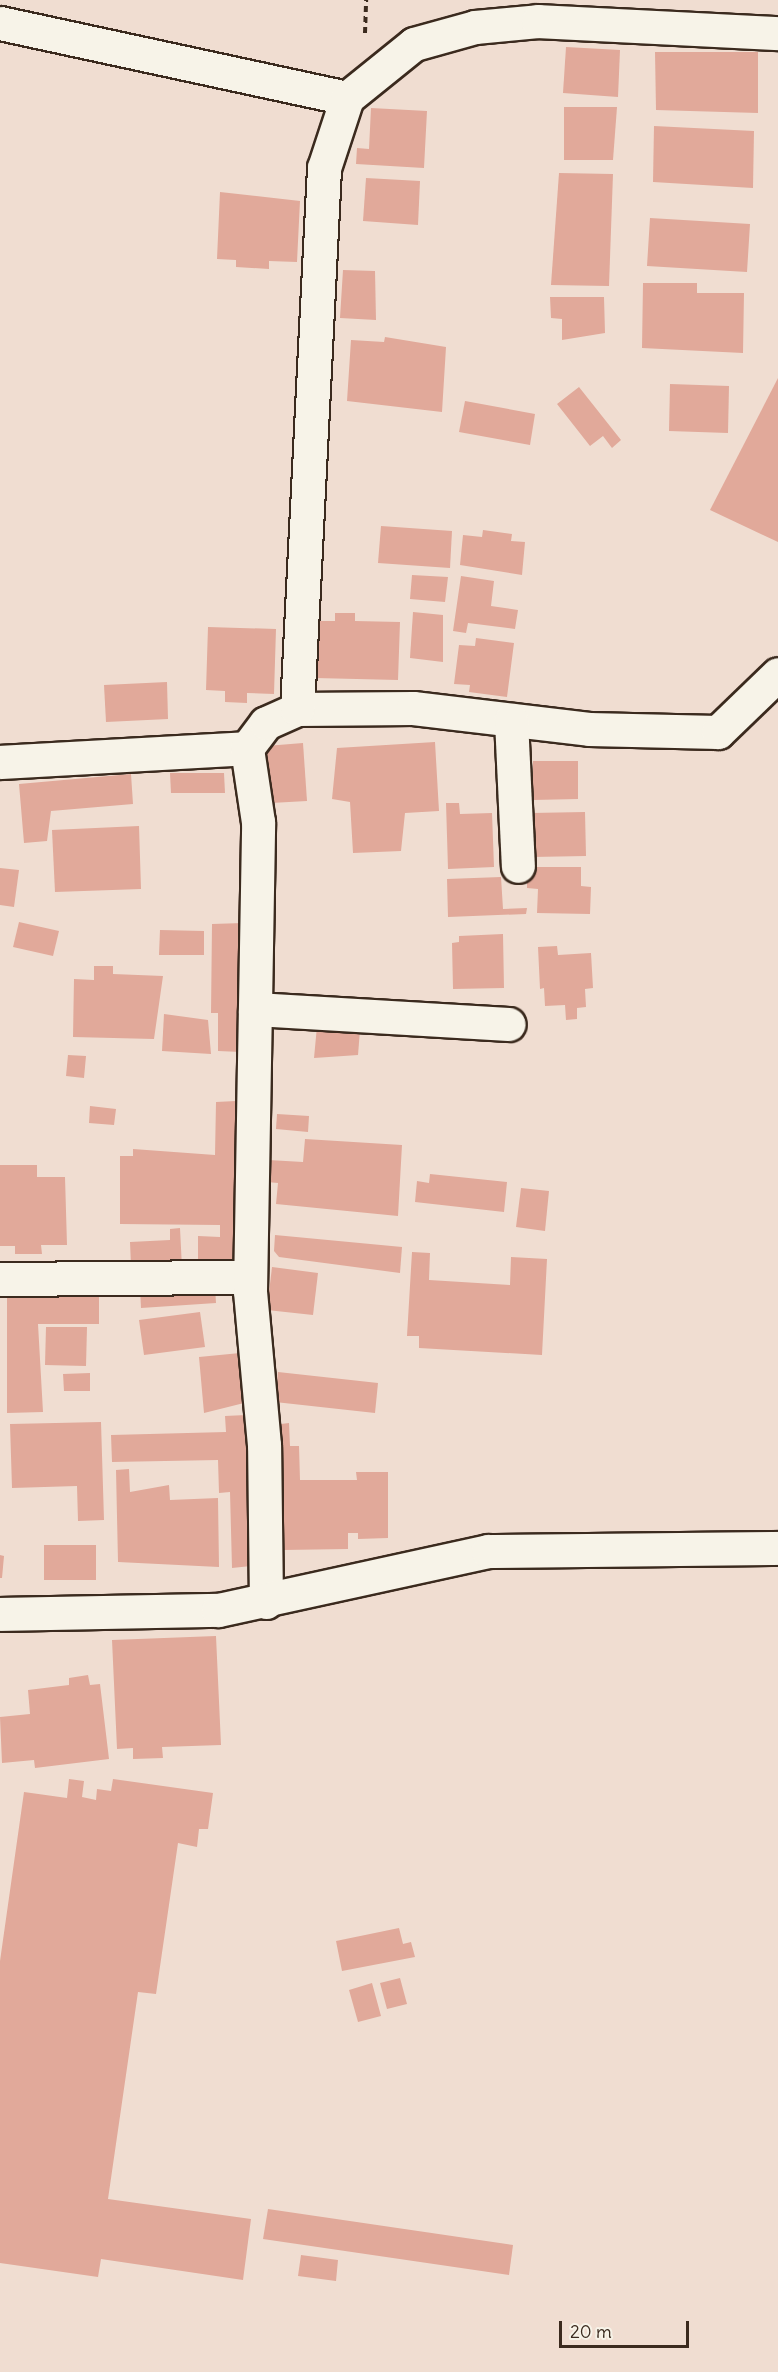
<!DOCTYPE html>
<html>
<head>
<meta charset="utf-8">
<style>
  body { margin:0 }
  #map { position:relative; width:778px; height:2372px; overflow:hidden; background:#f0ddd1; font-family:Delius,sans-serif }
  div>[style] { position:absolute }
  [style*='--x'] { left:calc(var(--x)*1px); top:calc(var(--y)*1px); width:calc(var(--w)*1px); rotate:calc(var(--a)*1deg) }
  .building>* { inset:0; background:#e1a99a }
  .path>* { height:4px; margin-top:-2px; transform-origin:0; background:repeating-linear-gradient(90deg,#3b2a1e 0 6px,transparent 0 10.5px) }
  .roads { filter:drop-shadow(2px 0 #3b2a1e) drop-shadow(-2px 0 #3b2a1e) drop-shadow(0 2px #3b2a1e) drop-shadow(0 -2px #3b2a1e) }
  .minor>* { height:33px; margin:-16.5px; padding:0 16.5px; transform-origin:16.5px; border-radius:16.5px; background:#f7f3e8 }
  span { translate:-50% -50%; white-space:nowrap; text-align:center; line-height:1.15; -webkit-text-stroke:4.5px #f7f3e8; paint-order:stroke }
  .scale { position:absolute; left:559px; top:2321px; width:130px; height:27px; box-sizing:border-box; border:3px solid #3b2a1e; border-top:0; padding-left:8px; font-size:18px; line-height:21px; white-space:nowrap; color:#3b2a1e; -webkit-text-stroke:4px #f7f3e8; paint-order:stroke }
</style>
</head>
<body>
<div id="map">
  <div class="building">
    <i style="clip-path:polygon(566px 47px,620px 50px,618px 97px,563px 93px)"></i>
    <i style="clip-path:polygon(655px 52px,758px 52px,758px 113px,656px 110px)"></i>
    <i style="clip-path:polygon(564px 107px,617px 107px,613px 160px,564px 160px)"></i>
    <i style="clip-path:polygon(371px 108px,427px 111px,424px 168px,356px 164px,357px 148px,369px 149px)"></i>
    <i style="clip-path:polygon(654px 126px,754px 131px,753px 188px,653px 182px)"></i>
    <i style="clip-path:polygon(559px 173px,613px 174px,609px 286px,551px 285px)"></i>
    <i style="clip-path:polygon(366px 178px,420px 181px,418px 225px,363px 221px)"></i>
    <i style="clip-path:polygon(220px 192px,300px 201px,297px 262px,269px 261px,269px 269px,236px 267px,236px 260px,217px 259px)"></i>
    <i style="clip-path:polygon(650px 218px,750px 224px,747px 272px,647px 266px)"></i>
    <i style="clip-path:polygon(343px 270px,375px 271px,376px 320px,340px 318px)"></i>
    <i style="clip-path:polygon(643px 283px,697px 283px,697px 293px,744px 293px,743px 353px,642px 348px)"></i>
    <i style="clip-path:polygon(550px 297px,604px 297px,605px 333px,562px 340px,562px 319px,551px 318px)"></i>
    <i style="clip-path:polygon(385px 337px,446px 347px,442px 412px,347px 401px,351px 340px,384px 342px)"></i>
    <i style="clip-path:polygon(778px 378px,778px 542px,710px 510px)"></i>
    <i style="clip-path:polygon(670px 384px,729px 386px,728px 433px,669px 431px)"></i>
    <i style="clip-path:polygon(579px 387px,621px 440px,612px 448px,603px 436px,590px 446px,557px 404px)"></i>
    <i style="clip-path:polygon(465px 401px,535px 414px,530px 445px,459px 432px)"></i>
    <i style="clip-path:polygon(381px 526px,452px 531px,450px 568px,378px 563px)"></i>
    <i style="clip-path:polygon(483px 530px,512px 534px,511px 541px,525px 542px,522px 575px,460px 565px,463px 535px,482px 537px)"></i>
    <i style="clip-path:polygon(412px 575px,448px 577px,445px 602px,410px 599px)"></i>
    <i style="clip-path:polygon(461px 576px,494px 581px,491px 606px,518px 610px,515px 629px,468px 623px,466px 633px,453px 631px)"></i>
    <i style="clip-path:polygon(413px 612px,443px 615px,443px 662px,410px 658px)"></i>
    <i style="clip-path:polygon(335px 613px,355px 613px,355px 621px,400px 622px,398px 680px,315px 678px,308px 621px,335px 621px)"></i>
    <i style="clip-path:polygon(208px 627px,276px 629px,274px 694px,247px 693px,247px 703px,225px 702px,225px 691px,206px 690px)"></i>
    <i style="clip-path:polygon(476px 638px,514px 643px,507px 697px,469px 692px,470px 685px,454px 684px,459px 645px,475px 646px)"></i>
    <i style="clip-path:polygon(167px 682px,168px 719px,106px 722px,104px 685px)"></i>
    <i style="clip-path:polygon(435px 742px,439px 811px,405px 813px,401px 851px,353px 853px,350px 802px,332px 799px,337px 748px)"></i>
    <i style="clip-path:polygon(303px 743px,307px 801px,271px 803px,266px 746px)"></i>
    <i style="clip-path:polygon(533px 761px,578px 761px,578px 799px,533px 800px)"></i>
    <i style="clip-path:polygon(170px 773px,224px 773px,225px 793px,171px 793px)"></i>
    <i style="clip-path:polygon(131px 774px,133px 804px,51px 811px,47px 841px,24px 843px,19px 784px)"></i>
    <i style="clip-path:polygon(446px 803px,459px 803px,460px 814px,492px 813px,494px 867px,448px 869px)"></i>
    <i style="clip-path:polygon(585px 812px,586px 856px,532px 857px,531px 813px)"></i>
    <i style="clip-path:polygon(139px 826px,141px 889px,55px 892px,52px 830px)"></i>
    <i style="clip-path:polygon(527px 867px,581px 867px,581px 886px,591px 887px,590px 914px,537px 913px,538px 889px,527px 888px)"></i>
    <i style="clip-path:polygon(0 868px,19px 870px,14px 907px,0 905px)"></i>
    <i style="clip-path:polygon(501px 877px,503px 909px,527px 908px,526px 914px,448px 917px,447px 879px)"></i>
    <i style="clip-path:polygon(19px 922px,59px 931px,53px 956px,13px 947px)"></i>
    <i style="clip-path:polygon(243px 923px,241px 1052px,218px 1051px,218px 1013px,211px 1013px,212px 924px)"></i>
    <i style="clip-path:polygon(160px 930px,204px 931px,204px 955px,159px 955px)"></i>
    <i style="clip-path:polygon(503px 934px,504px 988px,453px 989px,452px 943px,459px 942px,459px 936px)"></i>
    <i style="clip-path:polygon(557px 946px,558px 955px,591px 953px,593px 988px,585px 989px,586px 1007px,577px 1008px,577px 1019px,566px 1020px,565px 1005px,545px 1006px,544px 988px,540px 989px,538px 947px)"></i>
    <i style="clip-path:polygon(94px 966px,113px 966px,113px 974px,163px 976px,154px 1039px,73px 1037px,74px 979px,94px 980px)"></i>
    <i style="clip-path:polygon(164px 1014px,208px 1020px,211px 1054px,162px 1051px)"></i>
    <i style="clip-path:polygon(317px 1026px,360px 1030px,358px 1055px,314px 1058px)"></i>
    <i style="clip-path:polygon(68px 1055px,86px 1056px,84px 1078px,66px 1076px)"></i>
    <i style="clip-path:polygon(236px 1101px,235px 1260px,198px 1259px,198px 1236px,220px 1237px,220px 1225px,120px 1224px,120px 1156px,133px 1156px,133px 1149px,215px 1155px,216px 1102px)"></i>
    <i style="clip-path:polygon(90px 1106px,116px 1109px,114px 1125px,89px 1123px)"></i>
    <i style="clip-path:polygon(277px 1114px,309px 1116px,308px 1132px,276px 1129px)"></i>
    <i style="clip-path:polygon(305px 1139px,402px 1145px,398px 1216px,276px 1204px,278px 1183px,267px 1182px,268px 1160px,303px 1162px)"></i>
    <i style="clip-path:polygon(0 1165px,37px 1165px,37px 1177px,65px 1177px,67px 1245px,41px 1245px,42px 1254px,15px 1254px,15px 1246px,0 1246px)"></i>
    <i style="clip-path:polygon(430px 1174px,507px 1182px,504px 1212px,415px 1202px,417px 1181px,429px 1183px)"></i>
    <i style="clip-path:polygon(521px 1188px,549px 1191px,545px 1231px,516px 1227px)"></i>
    <i style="clip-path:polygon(180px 1228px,182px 1268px,131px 1266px,130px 1242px,170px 1240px,170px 1229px)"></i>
    <i style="clip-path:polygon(275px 1235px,402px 1247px,400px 1273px,279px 1257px,274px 1251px)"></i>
    <i style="clip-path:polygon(412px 1252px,430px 1253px,429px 1280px,510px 1285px,511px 1257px,547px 1259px,542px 1355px,419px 1348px,419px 1336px,407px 1336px)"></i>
    <i style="clip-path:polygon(272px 1267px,318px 1273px,313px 1315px,267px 1310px)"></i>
    <i style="clip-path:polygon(140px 1288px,215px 1288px,216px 1303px,141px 1308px)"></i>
    <i style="clip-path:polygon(7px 1296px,99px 1296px,99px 1324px,38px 1324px,43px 1412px,7px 1413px)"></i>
    <i style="clip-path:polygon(200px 1312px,205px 1347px,144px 1355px,139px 1320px)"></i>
    <i style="clip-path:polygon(46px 1327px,87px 1327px,86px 1366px,45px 1365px)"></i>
    <i style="clip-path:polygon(240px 1353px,244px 1403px,204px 1413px,199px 1357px)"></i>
    <i style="clip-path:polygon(278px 1372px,378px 1383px,375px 1413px,275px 1402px)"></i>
    <i style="clip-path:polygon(90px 1373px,90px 1391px,64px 1391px,63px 1374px)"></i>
    <i style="clip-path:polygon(246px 1415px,251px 1566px,232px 1568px,230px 1492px,219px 1493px,218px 1460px,112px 1462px,111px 1435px,226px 1432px,225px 1416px)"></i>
    <i style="clip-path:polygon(101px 1422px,104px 1520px,78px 1521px,77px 1486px,12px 1488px,10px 1424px)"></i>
    <i style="clip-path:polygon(289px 1423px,290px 1446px,299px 1446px,300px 1480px,357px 1480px,356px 1472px,388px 1472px,388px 1538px,358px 1539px,358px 1533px,348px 1533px,348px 1549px,283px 1550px,281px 1424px)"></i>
    <i style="clip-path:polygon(129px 1469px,130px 1492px,169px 1485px,170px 1500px,218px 1498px,219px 1567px,118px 1562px,116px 1470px)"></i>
    <i style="clip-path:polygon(44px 1545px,96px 1545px,96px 1580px,44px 1580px)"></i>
    <i style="clip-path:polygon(0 1555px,4px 1556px,2px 1578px,0 1578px)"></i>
    <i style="clip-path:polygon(216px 1636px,221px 1745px,162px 1747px,163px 1758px,133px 1759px,133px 1748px,117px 1749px,112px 1640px)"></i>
    <i style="clip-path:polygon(88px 1675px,90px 1685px,100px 1684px,109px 1759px,35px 1768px,34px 1760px,2px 1763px,0 1717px,30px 1714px,28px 1690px,69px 1685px,69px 1678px)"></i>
    <i style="clip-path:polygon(69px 1779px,84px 1781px,82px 1797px,96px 1800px,97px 1789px,111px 1791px,113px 1779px,213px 1793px,208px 1829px,199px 1829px,197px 1847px,178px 1843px,156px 1994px,138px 1992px,108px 2199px,251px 2219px,243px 2280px,101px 2259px,98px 2277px,0 2263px,0 1961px,24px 1792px,67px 1798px)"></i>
    <i style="clip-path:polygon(399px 1928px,403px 1944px,411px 1942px,415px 1957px,342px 1971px,336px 1941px)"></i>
    <i style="clip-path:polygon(400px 1978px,407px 2004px,387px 2009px,380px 1983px)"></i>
    <i style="clip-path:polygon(372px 1983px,381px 2016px,358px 2022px,349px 1990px)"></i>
    <i style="clip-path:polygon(268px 2209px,513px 2245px,509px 2275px,263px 2239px)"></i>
    <i style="clip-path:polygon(301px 2255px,338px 2260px,336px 2281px,298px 2276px)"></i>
  </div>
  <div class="path">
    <i style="--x:365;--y:33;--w:33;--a:-88"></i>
  </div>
  <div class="roads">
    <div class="minor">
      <i style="--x:0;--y:23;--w:355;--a:12.2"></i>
      <i style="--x:297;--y:709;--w:116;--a:-0.5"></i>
      <i style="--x:413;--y:708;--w:177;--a:6.8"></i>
      <i style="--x:589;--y:729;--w:129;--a:1.3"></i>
      <i style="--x:718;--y:732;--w:83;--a:-44"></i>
      <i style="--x:511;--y:720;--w:146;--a:87.3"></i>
      <i style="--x:0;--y:762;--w:247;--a:-3.2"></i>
      <i style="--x:255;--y:1009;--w:254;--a:3.4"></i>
      <i style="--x:0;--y:1279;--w:250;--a:-0.5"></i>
      <i style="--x:266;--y:1602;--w:157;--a:-90.7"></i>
      <i style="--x:264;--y:1445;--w:155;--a:-95.2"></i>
      <i style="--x:250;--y:1291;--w:469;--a:-89"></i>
      <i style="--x:258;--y:822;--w:75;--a:-98.5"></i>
      <i style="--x:247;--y:748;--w:31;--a:-53"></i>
      <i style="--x:266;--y:723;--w:34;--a:-24"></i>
      <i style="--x:297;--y:709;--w:542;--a:-87.14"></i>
      <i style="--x:324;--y:168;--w:74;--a:-71.8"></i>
      <i style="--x:347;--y:98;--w:86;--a:-38.9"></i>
      <i style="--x:414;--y:44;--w:63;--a:-15.6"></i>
      <i style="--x:475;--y:27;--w:63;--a:-5.4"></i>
      <i style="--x:538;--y:21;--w:240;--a:2.9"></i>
      <i style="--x:0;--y:1614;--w:218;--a:-1.1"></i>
      <i style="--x:218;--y:1610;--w:276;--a:-12.3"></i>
      <i style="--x:488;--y:1551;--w:290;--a:-0.6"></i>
    </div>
  </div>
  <div class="scale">20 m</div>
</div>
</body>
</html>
